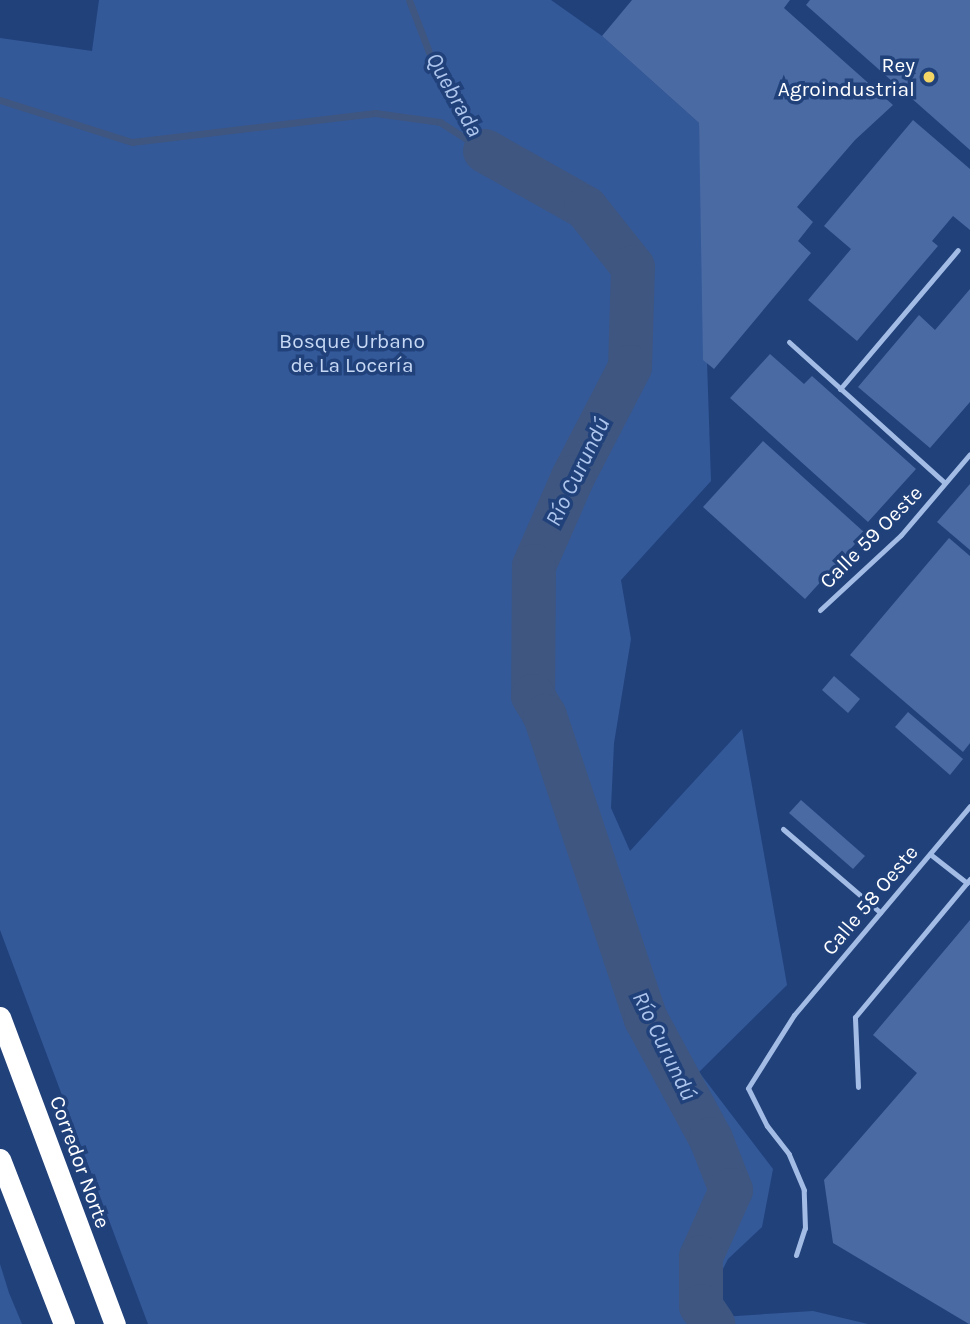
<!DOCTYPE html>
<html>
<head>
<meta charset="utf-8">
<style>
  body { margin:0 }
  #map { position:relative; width:970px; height:1324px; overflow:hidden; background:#21417b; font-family:Karla,sans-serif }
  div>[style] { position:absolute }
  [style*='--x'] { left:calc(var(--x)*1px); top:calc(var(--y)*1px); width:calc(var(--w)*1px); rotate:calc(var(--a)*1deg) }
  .green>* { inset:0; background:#345999 }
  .stream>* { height:7px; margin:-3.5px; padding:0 3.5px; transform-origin:3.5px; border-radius:3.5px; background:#3e5680 }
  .river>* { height:44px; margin:-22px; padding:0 22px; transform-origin:22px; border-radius:22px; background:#3e5680 }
  .building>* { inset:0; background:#4a6aa4 }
  .service>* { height:5px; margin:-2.5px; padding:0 2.5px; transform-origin:2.5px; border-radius:2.5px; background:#a3bce5 }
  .motorway>* { height:21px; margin:-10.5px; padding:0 10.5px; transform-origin:10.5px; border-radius:10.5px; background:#fff }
  .dots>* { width:19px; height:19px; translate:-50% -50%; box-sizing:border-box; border:4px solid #21417b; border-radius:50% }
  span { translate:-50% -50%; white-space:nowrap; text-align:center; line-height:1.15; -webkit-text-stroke:7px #21417b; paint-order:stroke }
  .poi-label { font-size:21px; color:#fff }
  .right { translate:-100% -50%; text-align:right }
  .park-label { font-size:21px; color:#c6d8f4 }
  .street-label { font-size:21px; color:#fff }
  .water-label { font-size:23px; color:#aec6ed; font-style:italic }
</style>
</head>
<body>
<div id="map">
  <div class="green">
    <i style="clip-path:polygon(99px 0,551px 0,602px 36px,699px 123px,711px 481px,621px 580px,631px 639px,614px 743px,611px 808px,630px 851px,742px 729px,787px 985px,699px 1072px,773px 1169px,762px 1227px,728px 1259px,695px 1324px,148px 1324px,0 930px,0 38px,92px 51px)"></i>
    <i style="clip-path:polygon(0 1264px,9px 1293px,22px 1324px,0 1324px)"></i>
    <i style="clip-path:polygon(813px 1311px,868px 1324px,710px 1324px,721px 1317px)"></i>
  </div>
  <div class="stream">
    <i style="--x:409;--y:0;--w:84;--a:69"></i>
    <i style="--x:439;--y:78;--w:84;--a:58.2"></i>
    <i style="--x:0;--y:100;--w:139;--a:17.7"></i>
    <i style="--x:132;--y:142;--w:245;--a:-6.8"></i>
    <i style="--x:375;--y:113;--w:66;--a:7.9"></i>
    <i style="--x:440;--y:122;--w:54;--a:32.8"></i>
  </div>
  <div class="river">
    <i style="--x:485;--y:151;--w:116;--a:29.4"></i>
    <i style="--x:586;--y:208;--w:75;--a:51.5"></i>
    <i style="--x:633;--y:267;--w:100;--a:91.7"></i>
    <i style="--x:630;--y:367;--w:124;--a:117.4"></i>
    <i style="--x:573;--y:477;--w:97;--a:113.7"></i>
    <i style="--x:534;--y:566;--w:130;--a:90.4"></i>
    <i style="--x:533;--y:696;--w:23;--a:59"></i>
    <i style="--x:545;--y:716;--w:319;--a:71.6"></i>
    <i style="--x:646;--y:1019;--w:136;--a:61.6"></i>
    <i style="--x:711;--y:1139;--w:55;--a:68.6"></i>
    <i style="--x:731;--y:1190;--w:73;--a:114.1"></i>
    <i style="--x:701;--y:1257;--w:49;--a:90"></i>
    <i style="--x:701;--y:1306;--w:22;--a:56"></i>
  </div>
  <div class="building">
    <i style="clip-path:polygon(632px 0,790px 0,784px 8px,893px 105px,855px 140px,797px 207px,813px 222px,798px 241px,811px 253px,714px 369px,703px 360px,699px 123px,602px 36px)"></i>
    <i style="clip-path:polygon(810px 0,970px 0,970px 150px,806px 5px)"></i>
    <i style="clip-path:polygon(913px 120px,970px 169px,970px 230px,953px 216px,932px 241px,938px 246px,857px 341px,808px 300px,851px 249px,824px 226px)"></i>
    <i style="clip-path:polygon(970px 289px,970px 402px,930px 448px,858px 387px,919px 315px,935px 330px)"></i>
    <i style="clip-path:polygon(770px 354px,804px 384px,812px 376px,916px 469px,868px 522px,730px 398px)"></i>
    <i style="clip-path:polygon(763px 441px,865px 533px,805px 599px,703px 507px)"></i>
    <i style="clip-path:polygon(970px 484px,970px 550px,937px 522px)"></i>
    <i style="clip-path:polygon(949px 538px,970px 556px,970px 743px,963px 752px,850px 655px)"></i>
    <i style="clip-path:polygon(834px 676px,860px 699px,848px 713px,822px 690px)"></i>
    <i style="clip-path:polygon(908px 712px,963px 759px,950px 775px,895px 727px)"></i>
    <i style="clip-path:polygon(801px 800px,865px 856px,853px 869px,789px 813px)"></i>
    <i style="clip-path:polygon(970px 920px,970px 1324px,969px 1324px,833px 1243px,824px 1180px,917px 1073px,873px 1035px)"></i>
  </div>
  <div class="service">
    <i style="--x:789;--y:342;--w:210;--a:42.1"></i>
    <i style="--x:840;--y:389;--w:182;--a:-49.7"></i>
    <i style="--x:820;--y:610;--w:110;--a:-42.8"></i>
    <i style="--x:901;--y:535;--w:106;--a:-49.6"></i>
    <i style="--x:783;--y:829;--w:128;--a:40.6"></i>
    <i style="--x:930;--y:854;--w:47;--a:38.1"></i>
    <i style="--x:858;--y:1087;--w:70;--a:-92.5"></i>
    <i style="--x:855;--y:1017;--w:180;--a:-50.2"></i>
    <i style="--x:796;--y:1255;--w:28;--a:-72"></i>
    <i style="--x:805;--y:1228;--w:38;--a:-92"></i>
    <i style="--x:804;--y:1190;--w:39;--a:-113"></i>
    <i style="--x:789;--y:1154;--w:36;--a:-128"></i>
    <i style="--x:767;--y:1126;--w:42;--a:-116.6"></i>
    <i style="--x:748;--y:1088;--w:86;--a:-57.8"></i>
    <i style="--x:794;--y:1015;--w:273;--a:-49.9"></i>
  </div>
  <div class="motorway">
    <i style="--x:0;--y:1017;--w:328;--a:69.5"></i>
    <i style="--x:0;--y:1159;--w:177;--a:68.8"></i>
  </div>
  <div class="dots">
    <i style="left:929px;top:77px;background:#f2d565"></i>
  </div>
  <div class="poi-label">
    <span class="right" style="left:915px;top:77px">Rey<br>Agroindustrial</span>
  </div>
  <div class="park-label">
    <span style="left:352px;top:353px">Bosque Urbano<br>de La Locería</span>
  </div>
  <div class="street-label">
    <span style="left:871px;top:537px;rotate:-45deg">Calle 59 Oeste</span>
    <span style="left:870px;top:900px;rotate:-50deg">Calle 58 Oeste</span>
    <span style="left:80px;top:1162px;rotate:70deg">Corredor Norte</span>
  </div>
  <div class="water-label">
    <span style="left:454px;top:95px;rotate:61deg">Quebrada</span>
    <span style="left:578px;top:472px;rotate:-64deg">Río Curundú</span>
    <span style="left:664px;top:1046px;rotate:64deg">Río Curundú</span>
  </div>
</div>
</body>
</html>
